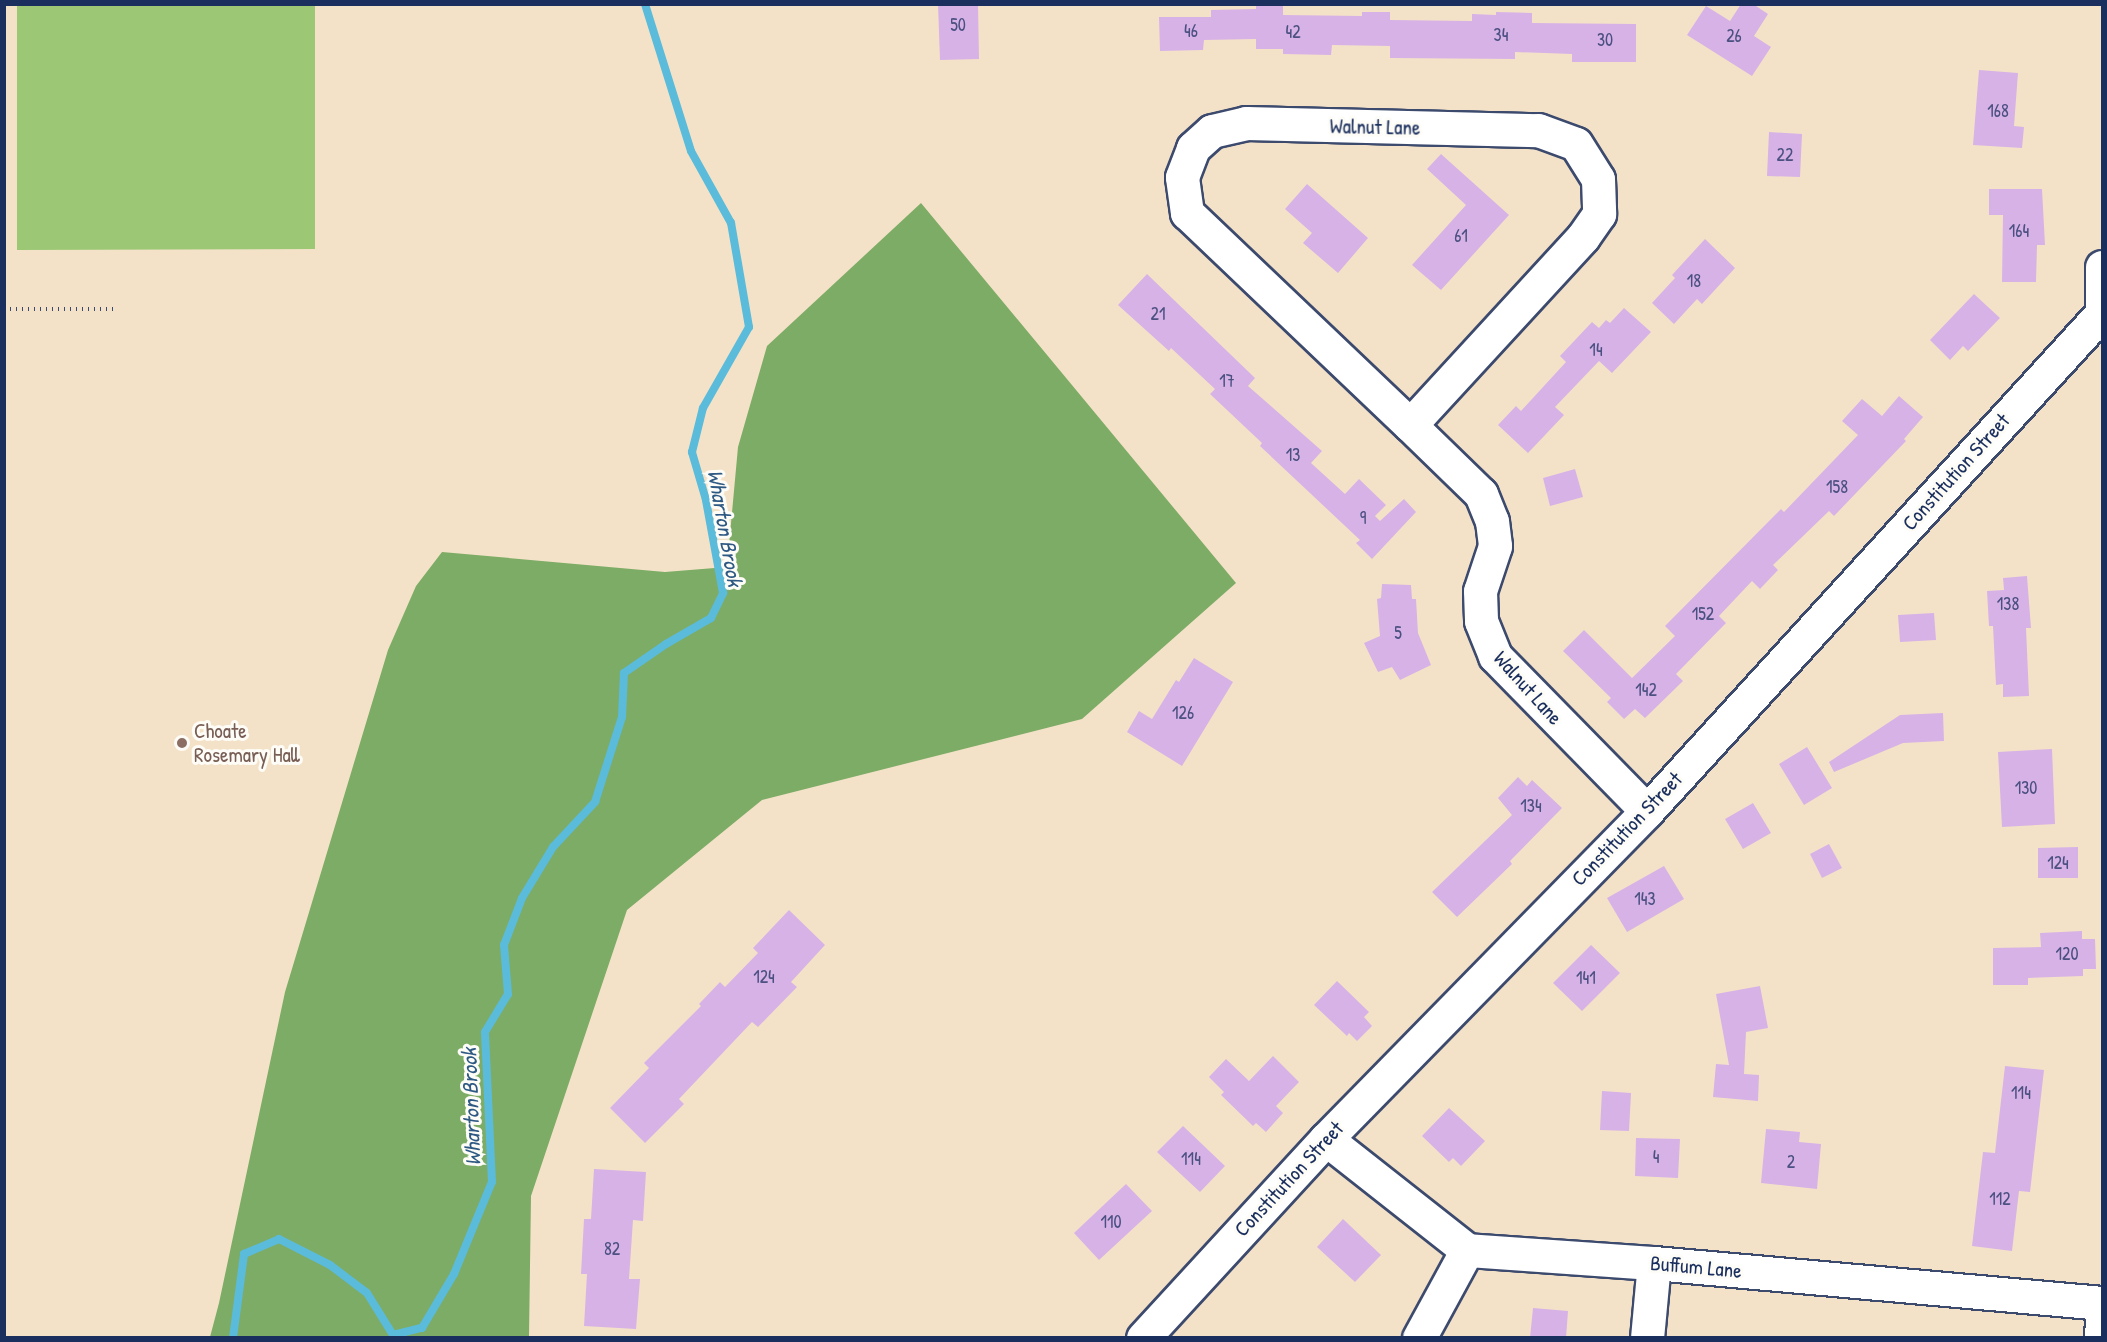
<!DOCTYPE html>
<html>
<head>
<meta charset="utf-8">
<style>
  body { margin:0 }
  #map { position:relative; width:2107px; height:1342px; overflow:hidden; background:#f4e2c8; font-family:"Patrick Hand",sans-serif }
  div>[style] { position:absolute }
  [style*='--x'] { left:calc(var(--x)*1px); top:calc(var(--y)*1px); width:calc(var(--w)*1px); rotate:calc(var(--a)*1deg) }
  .green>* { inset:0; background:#9cc875 }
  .forest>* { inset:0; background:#7dac66 }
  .stream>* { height:8px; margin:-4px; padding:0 4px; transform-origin:4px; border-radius:4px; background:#5bbbda }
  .building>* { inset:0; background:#d7b2e7 }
  .path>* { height:4px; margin-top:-2px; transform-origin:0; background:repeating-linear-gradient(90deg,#3c4a6e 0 1.5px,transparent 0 6px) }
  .roads { filter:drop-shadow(2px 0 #3c4a6e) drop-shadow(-2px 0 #3c4a6e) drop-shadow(0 2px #3c4a6e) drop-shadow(0 -2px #3c4a6e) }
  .minor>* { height:33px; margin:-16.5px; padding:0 16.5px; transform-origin:16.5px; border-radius:16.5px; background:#fff }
  .secondary>* { height:33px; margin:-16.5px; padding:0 16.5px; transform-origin:16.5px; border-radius:16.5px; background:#fff }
  .dots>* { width:16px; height:16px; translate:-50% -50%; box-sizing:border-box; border:3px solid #fdfcf7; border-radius:50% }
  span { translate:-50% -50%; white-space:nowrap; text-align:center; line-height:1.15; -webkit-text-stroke:6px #fdfcf7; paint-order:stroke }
  .number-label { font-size:18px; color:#4a5080 }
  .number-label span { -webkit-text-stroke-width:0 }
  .street-label { font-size:21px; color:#1b2f5e }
  .education-label { font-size:21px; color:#785e54 }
  .left { translate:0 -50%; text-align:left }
  .water-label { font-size:22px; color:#2e5983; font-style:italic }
  .frame { position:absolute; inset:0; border:6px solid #1b2f5e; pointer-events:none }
</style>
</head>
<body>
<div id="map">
  <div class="green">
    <i style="clip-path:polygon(17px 5px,315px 5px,315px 249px,17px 250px)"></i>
  </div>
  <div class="forest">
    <i style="clip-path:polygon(921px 203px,1236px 583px,1082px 719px,762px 800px,627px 910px,531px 1196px,529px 1337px,210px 1337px,219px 1303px,285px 992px,388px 650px,416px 586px,442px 552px,665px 572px,727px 567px,738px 447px,767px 346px)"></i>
  </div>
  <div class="stream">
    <i style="--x:233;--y:1338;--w:85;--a:-82.5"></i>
    <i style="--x:244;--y:1254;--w:38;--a:-23"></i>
    <i style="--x:279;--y:1239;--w:57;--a:27"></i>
    <i style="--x:330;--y:1265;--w:46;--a:37.1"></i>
    <i style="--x:367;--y:1293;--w:49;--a:58.2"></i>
    <i style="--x:393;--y:1335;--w:30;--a:-14"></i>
    <i style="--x:422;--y:1328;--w:63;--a:-59.3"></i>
    <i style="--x:454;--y:1274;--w:100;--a:-67.6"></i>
    <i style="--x:492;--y:1182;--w:150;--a:-92.7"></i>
    <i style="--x:485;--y:1032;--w:44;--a:-58.8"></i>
    <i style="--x:508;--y:994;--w:49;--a:-94.7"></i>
    <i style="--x:504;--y:945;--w:50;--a:-69"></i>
    <i style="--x:522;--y:898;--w:60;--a:-58.7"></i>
    <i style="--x:553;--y:847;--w:62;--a:-47"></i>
    <i style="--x:595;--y:802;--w:89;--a:-72.4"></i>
    <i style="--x:622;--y:717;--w:44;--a:-87.4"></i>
    <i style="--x:624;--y:673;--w:51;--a:-34.6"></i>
    <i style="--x:666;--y:644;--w:52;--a:-30"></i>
    <i style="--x:711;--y:618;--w:28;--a:-64"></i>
    <i style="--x:723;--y:593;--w:95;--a:-100.4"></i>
    <i style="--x:706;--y:500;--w:50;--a:-106.3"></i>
    <i style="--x:692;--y:452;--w:45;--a:-76"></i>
    <i style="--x:703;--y:408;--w:93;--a:-60.4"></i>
    <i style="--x:749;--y:327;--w:106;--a:-99.8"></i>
    <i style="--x:731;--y:223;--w:82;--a:-119.1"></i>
    <i style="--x:691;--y:151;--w:154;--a:-107.4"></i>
  </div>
  <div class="building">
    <i style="clip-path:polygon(938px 4px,978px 4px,979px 59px,940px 60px)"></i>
    <i style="clip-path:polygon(1256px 4px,1283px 4px,1283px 15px,1362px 16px,1362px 12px,1390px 12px,1390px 20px,1472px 21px,1472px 14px,1496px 15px,1496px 12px,1532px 13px,1532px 23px,1636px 24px,1636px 62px,1572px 62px,1572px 54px,1515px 52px,1515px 59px,1390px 58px,1390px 46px,1332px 45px,1331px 55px,1283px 54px,1283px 49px,1256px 49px,1256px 39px,1204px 40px,1203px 50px,1160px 51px,1159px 17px,1211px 17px,1211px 10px,1256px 9px)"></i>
    <i style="clip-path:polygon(1741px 4px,1753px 4px,1768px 14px,1754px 36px,1771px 47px,1752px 76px,1687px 35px,1706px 6px,1730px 21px)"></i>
    <i style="clip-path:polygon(1979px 70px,2018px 73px,2014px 126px,2024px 127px,2022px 148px,1973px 145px)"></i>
    <i style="clip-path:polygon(1769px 132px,1802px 134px,1800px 177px,1767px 176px)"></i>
    <i style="clip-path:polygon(1441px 154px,1509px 215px,1441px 290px,1412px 265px,1466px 205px,1427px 169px)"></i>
    <i style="clip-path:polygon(1307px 184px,1368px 238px,1338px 273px,1303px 243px,1312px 233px,1285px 209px)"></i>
    <i style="clip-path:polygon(1989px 189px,2042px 189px,2045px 245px,2037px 245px,2036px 282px,2002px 282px,2003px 215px,1989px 215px)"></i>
    <i style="clip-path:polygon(1705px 239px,1735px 268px,1702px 304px,1697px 299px,1674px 324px,1652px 303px,1675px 278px,1672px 275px)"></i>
    <i style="clip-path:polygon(1147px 274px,1255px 378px,1248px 386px,1322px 451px,1311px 463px,1345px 494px,1359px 479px,1386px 505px,1375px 516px,1380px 521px,1404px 499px,1416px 512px,1372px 559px,1356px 543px,1360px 540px,1260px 446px,1262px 443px,1210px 394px,1215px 389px,1171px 348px,1169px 351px,1118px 305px)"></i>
    <i style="clip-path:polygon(1974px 294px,2000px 318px,1968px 351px,1963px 346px,1950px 360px,1930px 340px)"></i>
    <i style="clip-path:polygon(1624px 308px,1651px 332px,1612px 373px,1599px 361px,1555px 407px,1564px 415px,1528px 453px,1498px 425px,1516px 406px,1521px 411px,1566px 362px,1560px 356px,1592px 322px,1599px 328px,1606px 320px,1610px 323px)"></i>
    <i style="clip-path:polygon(1899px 396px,1923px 417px,1904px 439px,1906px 441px,1834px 516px,1829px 511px,1773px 565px,1778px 570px,1760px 589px,1752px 581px,1719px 616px,1726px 623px,1676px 674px,1683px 681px,1645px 718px,1635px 709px,1624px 719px,1607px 702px,1611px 698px,1563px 651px,1584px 630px,1632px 678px,1675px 636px,1665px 626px,1781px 509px,1784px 512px,1858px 435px,1842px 421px,1862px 399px,1882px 416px)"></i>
    <i style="clip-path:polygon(1575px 469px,1583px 497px,1550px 506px,1543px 478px)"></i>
    <i style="clip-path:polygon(2027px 576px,2031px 628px,2026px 628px,2029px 696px,2003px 697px,2003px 684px,1996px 685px,1993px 626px,1989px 626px,1987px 591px,2004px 590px,2003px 578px)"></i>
    <i style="clip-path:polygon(1382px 584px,1411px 585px,1412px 599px,1416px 599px,1418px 633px,1431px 665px,1400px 680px,1392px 667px,1378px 672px,1364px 643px,1380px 636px,1377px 599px,1381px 598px)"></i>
    <i style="clip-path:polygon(1934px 613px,1936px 640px,1900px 642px,1898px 615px)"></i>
    <i style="clip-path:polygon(1194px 658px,1233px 682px,1182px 766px,1127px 732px,1139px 711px,1152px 719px,1176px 680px,1179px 682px)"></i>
    <i style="clip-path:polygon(1943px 713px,1944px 741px,1903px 743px,1834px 772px,1829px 762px,1900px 715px)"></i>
    <i style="clip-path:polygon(1807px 747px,1832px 788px,1804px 805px,1779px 764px)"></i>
    <i style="clip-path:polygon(2052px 749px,2055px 824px,2002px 827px,1998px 752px)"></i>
    <i style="clip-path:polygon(1518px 777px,1527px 786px,1532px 780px,1562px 808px,1510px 861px,1512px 864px,1457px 917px,1432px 892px,1512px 815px,1498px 798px)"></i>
    <i style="clip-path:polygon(1753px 803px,1771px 833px,1743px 849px,1725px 819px)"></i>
    <i style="clip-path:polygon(1829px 844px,1842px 868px,1822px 878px,1810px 854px)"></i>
    <i style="clip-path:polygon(2078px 847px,2078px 878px,2038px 878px,2038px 848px)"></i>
    <i style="clip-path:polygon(1664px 866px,1684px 899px,1627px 932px,1607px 898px)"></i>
    <i style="clip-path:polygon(789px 910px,825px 945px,791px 982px,797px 987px,758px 1027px,752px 1022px,679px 1099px,684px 1104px,645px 1143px,610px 1108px,649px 1068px,644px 1063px,701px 1006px,699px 1004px,720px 982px,725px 987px,758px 953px,753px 948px)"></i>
    <i style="clip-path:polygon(2082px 931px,2082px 939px,2095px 939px,2096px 969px,2083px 969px,2083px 976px,2028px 978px,2028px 985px,1993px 985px,1993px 948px,2041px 947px,2040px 933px)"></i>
    <i style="clip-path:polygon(1591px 945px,1620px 973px,1582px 1011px,1553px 983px)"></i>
    <i style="clip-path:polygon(1337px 981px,1369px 1012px,1364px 1017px,1372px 1026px,1357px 1041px,1349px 1033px,1347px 1036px,1314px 1005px)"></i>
    <i style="clip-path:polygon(1760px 986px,1768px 1028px,1746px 1032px,1744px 1074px,1759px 1075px,1758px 1101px,1713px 1097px,1716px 1064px,1729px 1065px,1716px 994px)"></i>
    <i style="clip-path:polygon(1273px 1056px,1299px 1082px,1276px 1106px,1283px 1113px,1266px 1132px,1256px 1123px,1253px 1126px,1221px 1095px,1224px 1092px,1209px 1077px,1226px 1059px,1249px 1081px)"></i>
    <i style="clip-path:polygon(2005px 1066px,2044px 1070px,2030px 1192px,2019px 1191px,2012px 1251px,1972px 1246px,1983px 1152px,1995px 1153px)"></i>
    <i style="clip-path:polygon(1602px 1091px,1631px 1093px,1629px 1131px,1600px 1130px)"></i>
    <i style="clip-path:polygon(1449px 1108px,1485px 1141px,1461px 1166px,1453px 1158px,1449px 1162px,1422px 1136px)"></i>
    <i style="clip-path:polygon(1183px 1126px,1225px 1166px,1200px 1192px,1157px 1152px)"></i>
    <i style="clip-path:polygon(1766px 1129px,1800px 1132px,1799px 1142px,1821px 1144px,1817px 1189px,1761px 1183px)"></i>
    <i style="clip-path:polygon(1636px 1138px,1680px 1139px,1678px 1178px,1635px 1176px)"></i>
    <i style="clip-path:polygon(594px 1169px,646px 1172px,643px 1221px,633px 1220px,629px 1279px,640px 1279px,636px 1329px,584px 1326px,587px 1274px,581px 1274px,584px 1219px,591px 1219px)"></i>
    <i style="clip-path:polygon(1126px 1184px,1152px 1211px,1099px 1260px,1074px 1233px)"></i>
    <i style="clip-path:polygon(1343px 1219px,1381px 1255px,1355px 1282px,1317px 1247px)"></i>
    <i style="clip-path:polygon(1533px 1308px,1568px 1311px,1566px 1338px,1530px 1338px)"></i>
  </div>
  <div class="path">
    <i style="--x:4;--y:309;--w:110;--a:0"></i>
  </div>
  <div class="roads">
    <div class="minor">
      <i style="--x:1246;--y:123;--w:292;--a:1.4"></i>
      <i style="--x:1538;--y:130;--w:40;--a:20.2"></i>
      <i style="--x:1576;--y:144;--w:41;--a:57.8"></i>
      <i style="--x:1598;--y:179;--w:35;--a:88"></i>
      <i style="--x:1599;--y:214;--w:28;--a:125"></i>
      <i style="--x:1583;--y:237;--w:255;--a:132.6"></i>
      <i style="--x:1410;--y:425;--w:308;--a:-136.4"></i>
      <i style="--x:1187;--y:213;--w:36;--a:-98"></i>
      <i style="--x:1182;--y:177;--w:31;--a:-69"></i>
      <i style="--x:1193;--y:148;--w:25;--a:-42"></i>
      <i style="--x:1212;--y:131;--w:35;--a:-13"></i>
      <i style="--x:1410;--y:425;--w:99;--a:44.2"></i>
      <i style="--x:1481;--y:494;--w:29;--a:68"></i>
      <i style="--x:1492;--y:521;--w:25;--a:83"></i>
      <i style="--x:1495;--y:546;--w:47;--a:108.4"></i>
      <i style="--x:1480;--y:591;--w:30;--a:88"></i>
      <i style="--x:1481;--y:621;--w:38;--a:68"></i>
      <i style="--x:1495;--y:656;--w:217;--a:45.6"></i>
      <i style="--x:1326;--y:1139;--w:179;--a:38.2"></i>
      <i style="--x:1467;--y:1250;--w:187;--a:4"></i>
      <i style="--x:1654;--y:1263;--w:450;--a:5.1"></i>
      <i style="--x:1143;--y:1338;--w:270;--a:-47.4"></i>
      <i style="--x:1326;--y:1139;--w:459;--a:-45.6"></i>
      <i style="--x:1647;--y:811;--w:675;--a:-47.58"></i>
      <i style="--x:1419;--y:1338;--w:100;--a:-61.4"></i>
      <i style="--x:1647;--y:1338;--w:75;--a:-84.7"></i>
    </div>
    <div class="secondary">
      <i style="--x:2102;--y:267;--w:57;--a:90"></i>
      <i style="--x:2101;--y:1338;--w:20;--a:-87"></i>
    </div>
  </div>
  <div class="dots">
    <i style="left:182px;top:743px;background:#8d6e63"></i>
  </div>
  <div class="number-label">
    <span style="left:958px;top:25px">50</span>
    <span style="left:1191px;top:31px">46</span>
    <span style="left:1293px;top:32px">42</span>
    <span style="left:1501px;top:35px">34</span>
    <span style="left:1734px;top:36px">26</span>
    <span style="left:1605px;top:40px">30</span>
    <span style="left:1998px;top:111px">168</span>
    <span style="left:1785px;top:155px">22</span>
    <span style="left:2019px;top:231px">164</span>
    <span style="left:1461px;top:236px">61</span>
    <span style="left:1694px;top:281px">18</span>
    <span style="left:1158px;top:314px">21</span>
    <span style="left:1596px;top:350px">14</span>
    <span style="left:1227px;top:381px">17</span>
    <span style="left:1293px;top:455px">13</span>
    <span style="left:1837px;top:487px">158</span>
    <span style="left:1363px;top:518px">9</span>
    <span style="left:2008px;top:604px">138</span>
    <span style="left:1703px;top:614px">152</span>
    <span style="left:1398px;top:633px">5</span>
    <span style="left:1646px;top:690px">142</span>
    <span style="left:1183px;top:713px">126</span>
    <span style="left:2026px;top:788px">130</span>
    <span style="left:1531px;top:806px">134</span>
    <span style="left:2058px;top:863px">124</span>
    <span style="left:1645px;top:899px">143</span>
    <span style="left:2067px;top:954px">120</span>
    <span style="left:764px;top:977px">124</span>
    <span style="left:1586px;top:978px">141</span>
    <span style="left:2021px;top:1093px">114</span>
    <span style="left:1656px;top:1157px">4</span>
    <span style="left:1191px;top:1159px">114</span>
    <span style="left:1791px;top:1162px">2</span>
    <span style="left:2000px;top:1199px">112</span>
    <span style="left:1111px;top:1222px">110</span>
    <span style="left:612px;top:1249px">82</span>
  </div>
  <div class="street-label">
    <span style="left:1375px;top:127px;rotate:1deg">Walnut Lane</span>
    <span style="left:1956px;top:472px;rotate:-48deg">Constitution Street</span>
    <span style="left:1528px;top:688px;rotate:48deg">Walnut Lane</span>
    <span style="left:1627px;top:829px;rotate:-46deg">Constitution Street</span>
    <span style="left:1289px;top:1179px;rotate:-47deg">Constitution Street</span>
    <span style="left:1696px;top:1267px;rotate:5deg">Buffum Lane</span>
  </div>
  <div class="education-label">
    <span class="left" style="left:194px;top:743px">Choate<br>Rosemary Hall</span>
  </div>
  <div class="water-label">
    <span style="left:725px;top:528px;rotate:80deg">Wharton Brook</span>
    <span style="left:471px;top:1107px;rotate:-92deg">Wharton Brook</span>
  </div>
  <div class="frame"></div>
</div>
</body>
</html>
